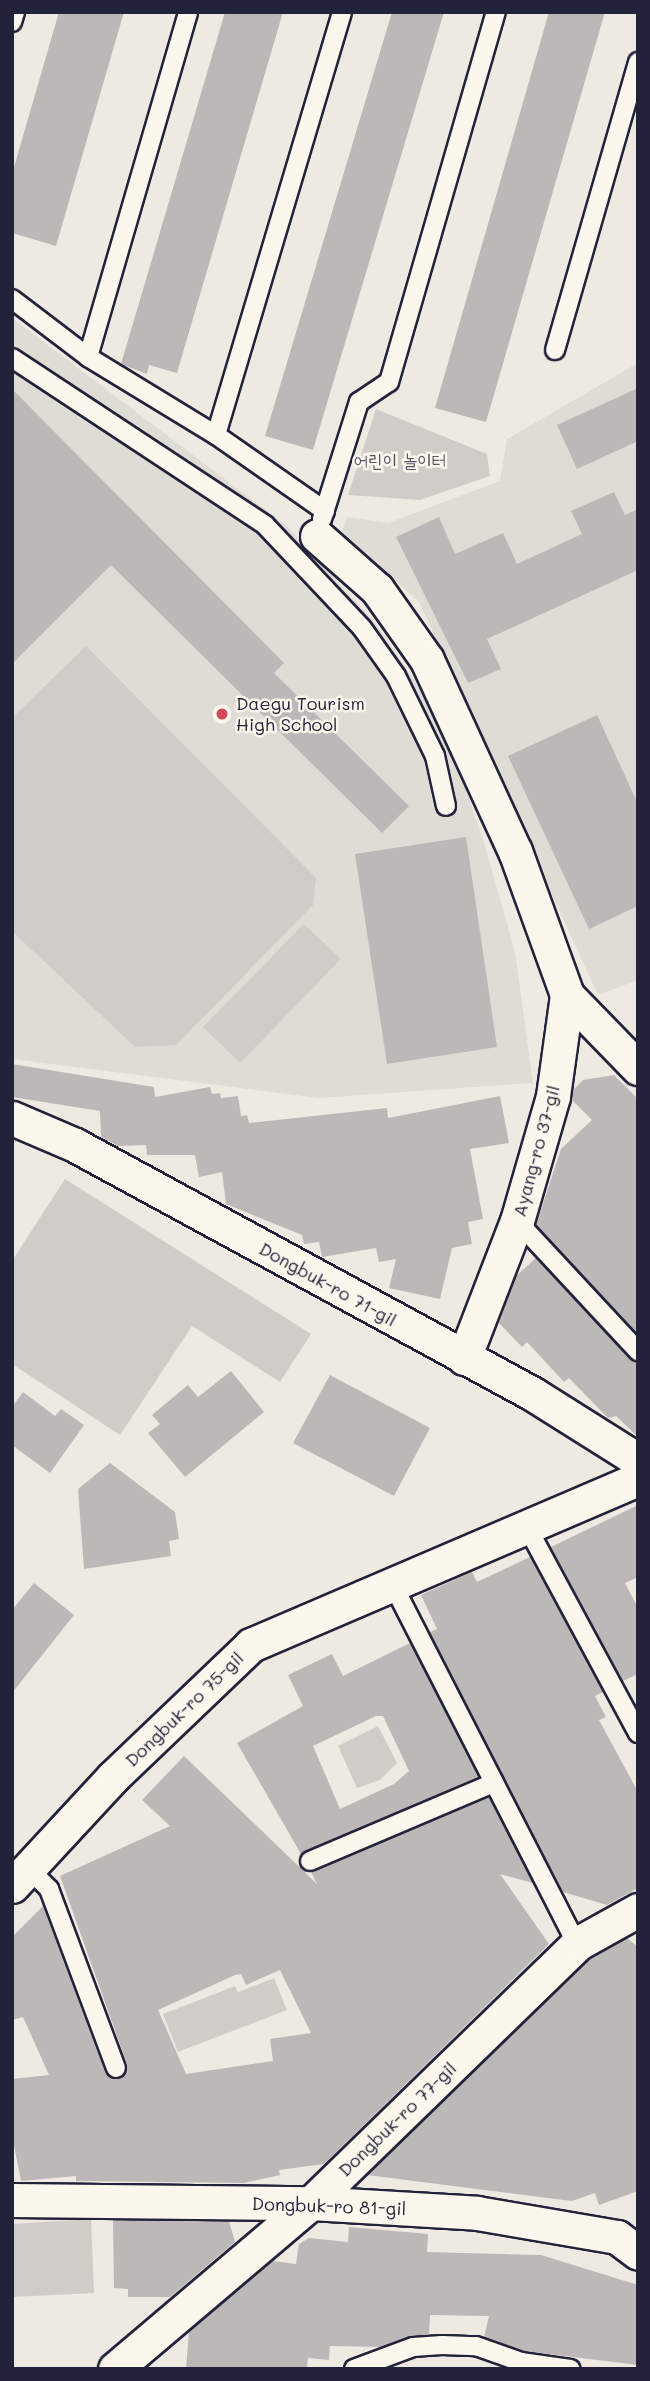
<!DOCTYPE html>
<html>
<head>
<meta charset="utf-8">
<style>
  body { margin:0 }
  #map { position:relative; width:650px; height:2381px; overflow:hidden; background:#eeeae2; font-family:Mali,"Poor Story",sans-serif }
  div>[style] { position:absolute }
  [style*='--x'] { left:calc(var(--x)*1px); top:calc(var(--y)*1px); width:calc(var(--w)*1px); rotate:calc(var(--a)*1deg) }
  .built>* { inset:0; background:#dfdbd5 }
  .green>* { inset:0; background:#d0cdc9 }
  .building>* { inset:0; background:#bcb8b8 }
  .roads { filter:drop-shadow(2px 0 #22223b) drop-shadow(-2px 0 #22223b) drop-shadow(0 2px #22223b) drop-shadow(0 -2px #22223b) }
  .lane>* { height:18px; margin:-9px; padding:0 9px; transform-origin:9px; border-radius:9px; background:#fbf7ec }
  .street>* { height:33px; margin:-16.5px; padding:0 16.5px; transform-origin:16.5px; border-radius:16.5px; background:#fbf7ec }
  .dots>* { width:19px; height:19px; translate:-50% -50%; box-sizing:border-box; border:4px solid #fbf7ec; border-radius:50% }
  span { translate:-50% -50%; white-space:nowrap; text-align:center; line-height:1.15; -webkit-text-stroke:5px #fbf7ec; paint-order:stroke }
  .park-label { font-size:18px; color:#565566 }
  .poi-label { font-size:18px; color:#22223b }
  .left { translate:0 -50%; text-align:left }
  .street-label { font-size:18px; color:#22223b }
  .frame { position:absolute; inset:0; border:14px solid #22223b; pointer-events:none }
</style>
</head>
<body>
<div id="map">
  <div class="built">
    <i style="clip-path:polygon(12px 318px,288px 527px,375px 623px,414px 680px,451px 748px,483px 839px,515px 952px,533px 1083px,319px 1098px,12px 1059px)"></i>
    <i style="clip-path:polygon(638px 363px,638px 980px,598px 995px,419px 602px,341px 532px,347px 517px,388px 523px,500px 481px,507px 439px)"></i>
  </div>
  <div class="green">
    <i style="clip-path:polygon(376px 409px,487px 454px,490px 476px,420px 500px,348px 495px)"></i>
    <i style="clip-path:polygon(86px 646px,316px 878px,313px 905px,176px 1045px,135px 1047px,12px 931px,12px 718px)"></i>
    <i style="clip-path:polygon(304px 924px,341px 959px,240px 1063px,203px 1027px)"></i>
    <i style="clip-path:polygon(65px 1179px,311px 1334px,280px 1382px,192px 1326px,120px 1435px,12px 1364px,12px 1261px)"></i>
    <i style="clip-path:polygon(378px 1726px,397px 1763px,380px 1780px,357px 1788px,338px 1746px)"></i>
    <i style="clip-path:polygon(274px 1978px,287px 2010px,178px 2052px,163px 2014px,235px 1986px,238px 1992px)"></i>
    <i style="clip-path:polygon(91px 2219px,94px 2293px,12px 2297px,12px 2224px)"></i>
  </div>
  <div class="building">
    <i style="clip-path:polygon(59px 12px,124px 12px,56px 246px,12px 233px,12px 174px)"></i>
    <i style="clip-path:polygon(225px 12px,283px 12px,177px 373px,149px 365px,147px 374px,121px 364px)"></i>
    <i style="clip-path:polygon(392px 12px,444px 12px,313px 450px,265px 436px)"></i>
    <i style="clip-path:polygon(549px 12px,605px 12px,486px 422px,435px 408px)"></i>
    <i style="clip-path:polygon(638px 388px,638px 441px,577px 469px,557px 425px)"></i>
    <i style="clip-path:polygon(12px 389px,284px 663px,274px 673px,409px 806px,382px 833px,111px 565px,12px 664px)"></i>
    <i style="clip-path:polygon(614px 492px,625px 515px,638px 509px,638px 570px,487px 639px,501px 669px,468px 683px,396px 537px,439px 517px,455px 554px,503px 533px,517px 564px,582px 534px,571px 511px)"></i>
    <i style="clip-path:polygon(597px 715px,638px 804px,638px 906px,589px 929px,508px 756px)"></i>
    <i style="clip-path:polygon(466px 837px,497px 1047px,387px 1064px,355px 854px)"></i>
    <i style="clip-path:polygon(12px 1064px,154px 1087px,155px 1097px,210px 1087px,212px 1094px,220px 1093px,221px 1098px,238px 1096px,241px 1116px,247px 1115px,249px 1123px,387px 1108px,388px 1118px,500px 1096px,509px 1143px,470px 1149px,483px 1219px,468px 1222px,472px 1244px,452px 1248px,440px 1299px,389px 1288px,396px 1259px,379px 1262px,376px 1248px,322px 1257px,319px 1242px,304px 1244px,302px 1235px,226px 1204px,222px 1172px,199px 1177px,195px 1155px,147px 1155px,146px 1145px,118px 1146px,101px 1137px,100px 1111px,12px 1097px)"></i>
    <i style="clip-path:polygon(614px 1075px,638px 1099px,638px 1334px,536px 1225px,561px 1149px,592px 1120px,572px 1100px,573px 1090px,583px 1080px)"></i>
    <i style="clip-path:polygon(536px 1258px,638px 1362px,638px 1437px,616px 1416px,608px 1418px,569px 1378px,564px 1382px,527px 1342px,522px 1347px,499px 1323px,516px 1276px)"></i>
    <i style="clip-path:polygon(231px 1371px,264px 1412px,185px 1477px,148px 1433px,160px 1424px,152px 1415px,188px 1385px,198px 1397px)"></i>
    <i style="clip-path:polygon(330px 1375px,430px 1428px,394px 1496px,293px 1443px)"></i>
    <i style="clip-path:polygon(23px 1392px,55px 1416px,61px 1409px,84px 1425px,50px 1473px,12px 1445px,12px 1407px)"></i>
    <i style="clip-path:polygon(110px 1463px,175px 1512px,179px 1539px,169px 1541px,171px 1556px,84px 1569px,78px 1489px)"></i>
    <i style="clip-path:polygon(638px 1505px,638px 1577px,625px 1583px,638px 1608px,638px 1674px,623px 1681px,551px 1547px)"></i>
    <i style="clip-path:polygon(530px 1557px,603px 1692px,595px 1696px,606px 1717px,599px 1720px,638px 1792px,638px 1888px,607px 1905px,563px 1892px,430px 1632px,437px 1629px,421px 1595px,472px 1572px,477px 1582px)"></i>
    <i style="clip-path:polygon(34px 1583px,74px 1615px,12px 1693px,12px 1610px)"></i>
    <i style="clip-path:polygon(evenodd,410px 1643px,479px 1777px,301px 1854px,237px 1743px,303px 1706px,288px 1675px,332px 1654px,343px 1676px,410px 1643px,376px 1716px,383px 1716px,409px 1771px,394px 1784px,340px 1809px,313px 1746px,376px 1716px)"></i>
    <i style="clip-path:polygon(evenodd,184px 1756px,317px 1884px,311px 1872px,489px 1797px,533px 1883px,500px 1874px,549px 1944px,324px 2164px,279px 2170px,280px 2175px,244px 2183px,76px 2181px,76px 2176px,21px 2181px,12px 2135px,12px 2079px,49px 2075px,23px 2017px,12px 2020px,12px 1937px,43px 1906px,105px 2072px,113px 2079px,124px 2076px,127px 2064px,60px 1876px,170px 1826px,142px 1800px,184px 1756px,280px 1970px,311px 2033px,270px 2039px,273px 2061px,186px 2074px,158px 2010px,235px 1975px,241px 1974px,246px 1985px,280px 1970px)"></i>
    <i style="clip-path:polygon(627px 1938px,638px 1947px,638px 2191px,599px 2205px,595px 2193px,572px 2201px,367px 2175px,585px 1963px)"></i>
    <i style="clip-path:polygon(113px 2220px,229px 2221px,235px 2242px,170px 2297px,128px 2297px,128px 2289px,114px 2288px)"></i>
    <i style="clip-path:polygon(349px 2227px,428px 2234px,427px 2252px,541px 2255px,638px 2285px,638px 2365px,523px 2351px,484px 2337px,489px 2316px,430px 2315px,429px 2334px,381px 2347px,330px 2346px,329px 2360px,308px 2358px,307px 2369px,186px 2369px,189px 2331px,273px 2261px,296px 2264px,299px 2244px,309px 2238px,348px 2242px)"></i>
  </div>
  <div class="roads">
    <div class="lane">
      <i style="--x:12;--y:22;--w:10;--a:-73"></i>
      <i style="--x:12;--y:299;--w:96;--a:37.3"></i>
      <i style="--x:88;--y:357;--w:150;--a:31.4"></i>
      <i style="--x:555;--y:350;--w:300;--a:-73.9"></i>
      <i style="--x:88;--y:357;--w:359;--a:-73.8"></i>
      <i style="--x:12;--y:358;--w:303;--a:33.4"></i>
      <i style="--x:265;--y:525;--w:141;--a:46.7"></i>
      <i style="--x:362;--y:628;--w:59;--a:54.7"></i>
      <i style="--x:396;--y:676;--w:89;--a:64"></i>
      <i style="--x:435;--y:756;--w:51;--a:77.6"></i>
      <i style="--x:325;--y:511;--w:133;--a:-145.1"></i>
      <i style="--x:216;--y:435;--w:441;--a:-73.4"></i>
      <i style="--x:322;--y:519;--w:123;--a:-72.5"></i>
      <i style="--x:359;--y:402;--w:36;--a:-34"></i>
      <i style="--x:389;--y:382;--w:385;--a:-73.9"></i>
      <i style="--x:517;--y:1221;--w:178;--a:47.1"></i>
      <i style="--x:527;--y:1527;--w:234;--a:61.7"></i>
      <i style="--x:393;--y:1585;--w:403;--a:62.9"></i>
      <i style="--x:310;--y:1861;--w:200;--a:-23"></i>
      <i style="--x:28;--y:1868;--w:30;--a:45"></i>
      <i style="--x:49;--y:1889;--w:191;--a:69.5"></i>
      <i style="--x:354;--y:2369;--w:63;--a:-20.4"></i>
      <i style="--x:413;--y:2347;--w:29;--a:-4"></i>
      <i style="--x:442;--y:2345;--w:34;--a:2"></i>
      <i style="--x:476;--y:2346;--w:48;--a:19.6"></i>
      <i style="--x:521;--y:2362;--w:50;--a:8"></i>
    </div>
    <div class="street">
      <i style="--x:317;--y:536;--w:80;--a:41.5"></i>
      <i style="--x:377;--y:589;--w:87;--a:54.8"></i>
      <i style="--x:427;--y:660;--w:210;--a:65.3"></i>
      <i style="--x:515;--y:851;--w:153;--a:70.1"></i>
      <i style="--x:567;--y:995;--w:102;--a:45.8"></i>
      <i style="--x:12;--y:1118;--w:69;--a:23.2"></i>
      <i style="--x:75;--y:1145;--w:521;--a:28.53"></i>
      <i style="--x:533;--y:1394;--w:124;--a:32.2"></i>
      <i style="--x:464;--y:1358;--w:147;--a:-68.9"></i>
      <i style="--x:517;--y:1221;--w:130;--a:-73.9"></i>
      <i style="--x:553;--y:1096;--w:102;--a:-82.1"></i>
      <i style="--x:12;--y:1886;--w:149;--a:-47.2"></i>
      <i style="--x:113;--y:1777;--w:191;--a:-43.7"></i>
      <i style="--x:251;--y:1645;--w:421;--a:-23.2"></i>
      <i style="--x:12;--y:2200;--w:299;--a:0.6"></i>
      <i style="--x:311;--y:2203;--w:166;--a:3.4"></i>
      <i style="--x:477;--y:2213;--w:142;--a:9.7"></i>
      <i style="--x:617;--y:2237;--w:26;--a:37"></i>
      <i style="--x:115;--y:2369;--w:257;--a:-40.3"></i>
      <i style="--x:311;--y:2203;--w:371;--a:-44.2"></i>
      <i style="--x:577;--y:1944;--w:70;--a:-29.1"></i>
    </div>
  </div>
  <div class="dots">
    <i style="left:222px;top:714px;background:#d1495b"></i>
  </div>
  <div class="park-label">
    <span style="left:400px;top:460px">어린이 놀이터</span>
  </div>
  <div class="poi-label">
    <span class="left" style="left:236px;top:714px">Daegu Tourism<br>High School</span>
  </div>
  <div class="street-label">
    <span style="left:536px;top:1151px;rotate:-75deg">Ayang-ro 37-gil</span>
    <span style="left:328px;top:1284px;rotate:29deg">Dongbuk-ro 71-gil</span>
    <span style="left:184px;top:1709px;rotate:-44deg">Dongbuk-ro 75-gil</span>
    <span style="left:397px;top:2119px;rotate:-44deg">Dongbuk-ro 77-gil</span>
    <span style="left:329px;top:2206px;rotate:2deg">Dongbuk-ro 81-gil</span>
  </div>
  <div class="frame"></div>
</div>
</body>
</html>
